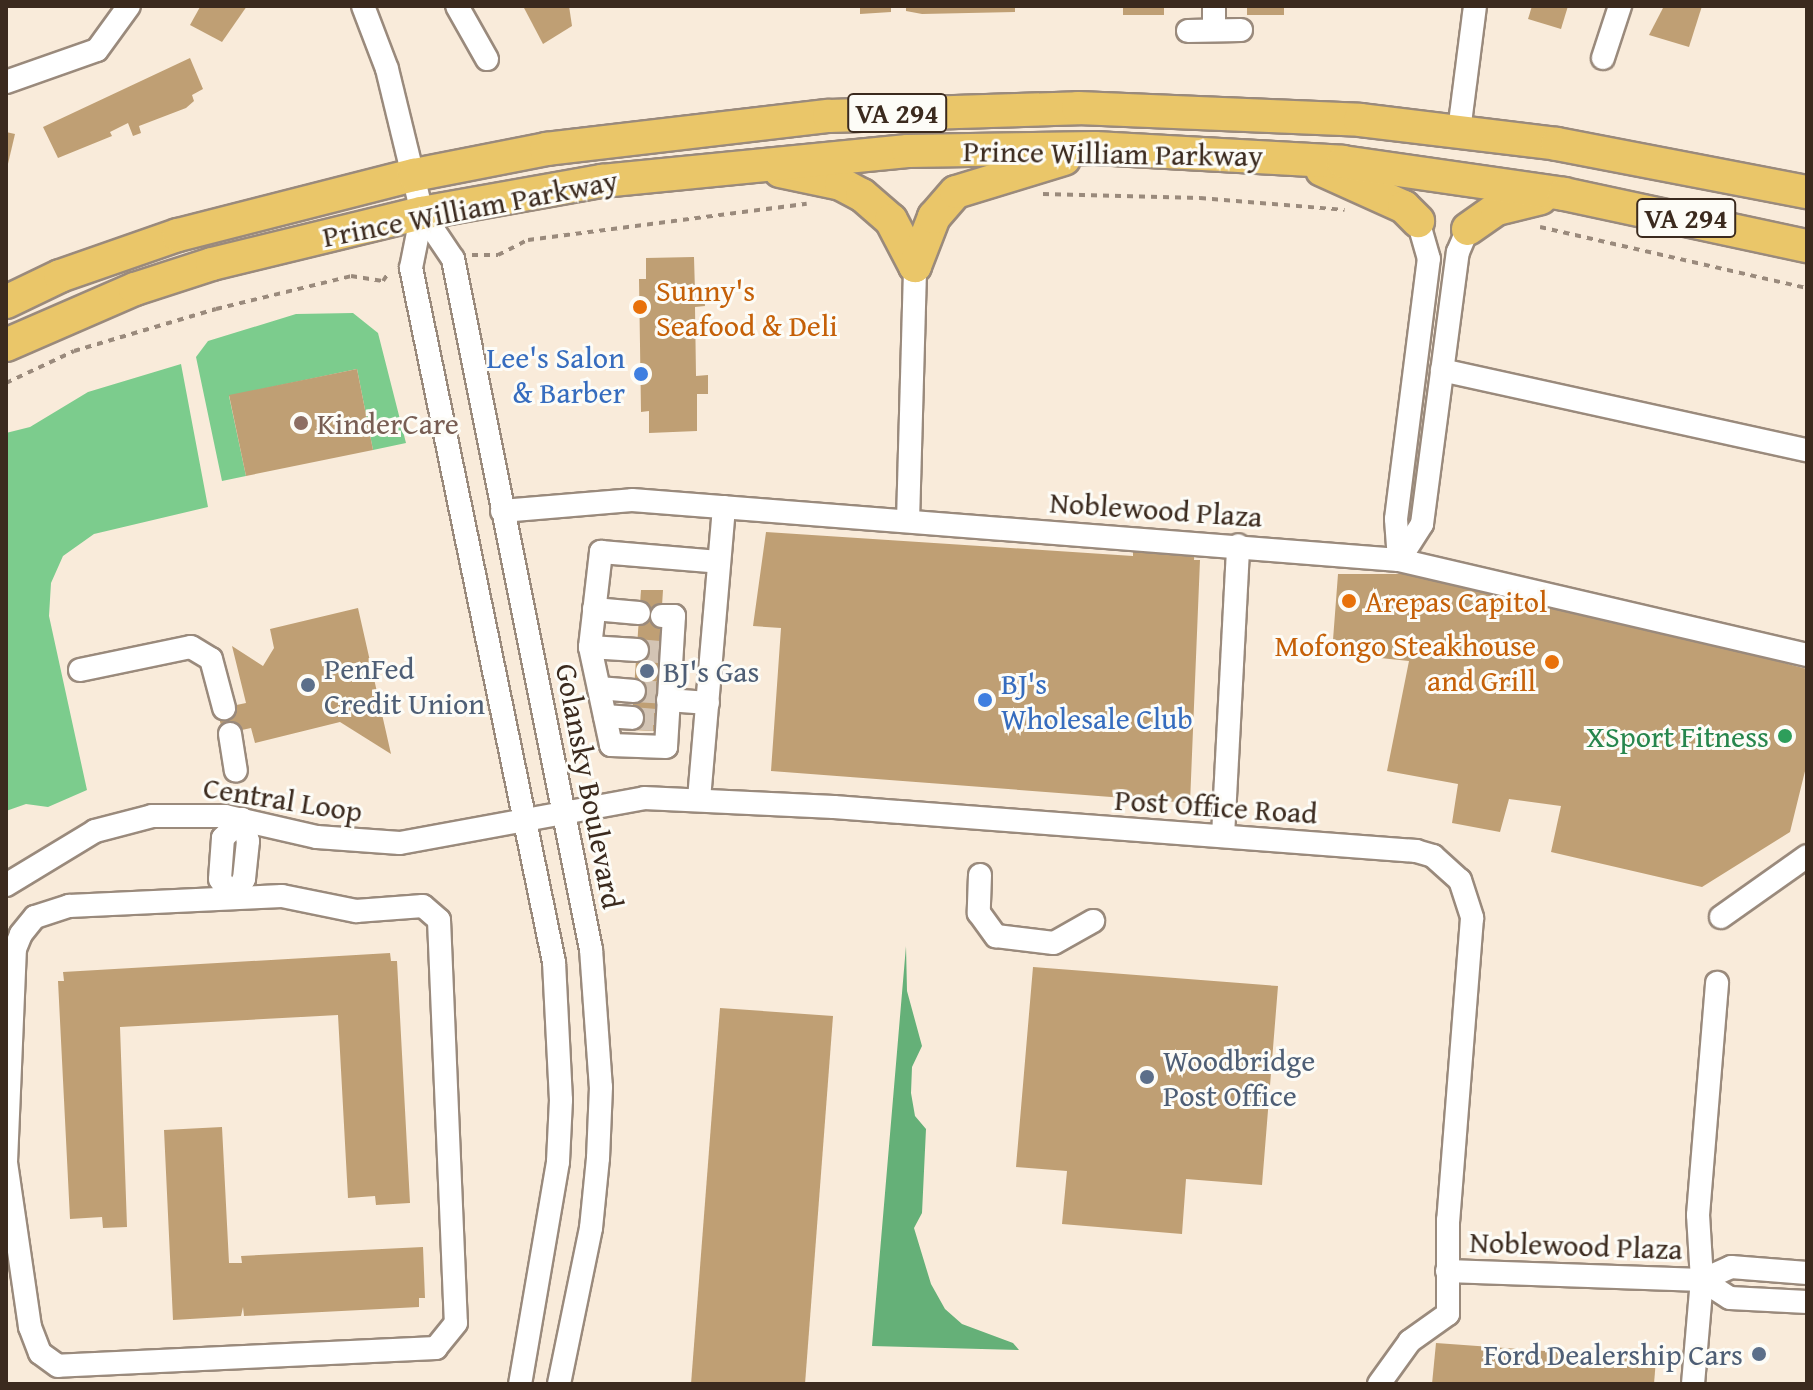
<!DOCTYPE html>
<html>
<head>
<meta charset="utf-8">
<style>
  body { margin:0 }
  #map { position:relative; width:1813px; height:1390px; overflow:hidden; background:#f9ebda; font-family:"Gentium Book Plus",serif }
  div>[style] { position:absolute }
  [style*='--x'] { left:calc(var(--x)*1px); top:calc(var(--y)*1px); width:calc(var(--w)*1px); rotate:calc(var(--a)*1deg) }
  .green>* { inset:0; background:#7ccc8d }
  .forest>* { inset:0; background:#65b078 }
  .building>* { inset:0; background:#bf9f74 }
  .minor-tunnel>* { height:22px; margin-top:-11px; transform-origin:0; background:repeating-linear-gradient(90deg,#d3c4b4 0 22px,transparent 0 33px) }
  .path>* { height:4px; margin-top:-2px; transform-origin:0; background:repeating-linear-gradient(90deg,#9a8a7c 0 6px,transparent 0 12px) }
  .roads { filter:drop-shadow(2px 0 #9a8a7c) drop-shadow(-2px 0 #9a8a7c) drop-shadow(0 2px #9a8a7c) drop-shadow(0 -2px #9a8a7c) }
  .minor>* { height:22px; margin:-11px; padding:0 11px; transform-origin:11px; border-radius:11px; background:#fff }
  .highway>* { height:32px; margin:-16px; padding:0 16px; transform-origin:16px; border-radius:16px; background:#eac669 }
  .dots>* { width:22px; height:22px; translate:-50% -50%; box-sizing:border-box; border:4px solid #fdfcf7; border-radius:50% }
  span { translate:-50% -50%; white-space:nowrap; text-align:center; line-height:1.15; -webkit-text-stroke:6px #fdfcf7; paint-order:stroke }
  .shield-label span { padding:2px 6px; background:#fdfcf7; border:2px solid; border-radius:6px; -webkit-text-stroke-width:0 }
  .shield-label { font-size:28px; color:#3b2a1e; font-weight:700 }
  .street-label { font-size:30px; color:#3b2a1e }
  .food-label { font-size:30px; color:#c56008 }
  .left { translate:0 -50%; text-align:left }
  .right { translate:-100% -50%; text-align:right }
  .shop-label { font-size:30px; color:#366cbe }
  .education-label { font-size:30px; color:#785e54 }
  .service-label { font-size:30px; color:#4e5e75 }
  .leisure-label { font-size:30px; color:#27864d }
  .frame { position:absolute; inset:0; border:8px solid #3b2a1e; pointer-events:none }
</style>
</head>
<body>
<div id="map">
  <div class="green">
    <i style="clip-path:polygon(353px 313px,378px 333px,406px 443px,373px 450px,357px 369px,229px 396px,246px 476px,222px 481px,196px 357px,208px 341px,296px 314px)"></i>
    <i style="clip-path:polygon(181px 364px,208px 507px,94px 534px,63px 556px,51px 583px,49px 616px,87px 790px,48px 807px,26px 804px,6px 811px,6px 433px,30px 427px,88px 392px)"></i>
  </div>
  <div class="forest">
    <i style="clip-path:polygon(906px 946px,907px 991px,922px 1046px,912px 1067px,911px 1093px,915px 1116px,926px 1129px,922px 1213px,914px 1228px,931px 1284px,945px 1309px,962px 1324px,1013px 1343px,1019px 1350px,872px 1346px)"></i>
  </div>
  <div class="building">
    <i style="clip-path:polygon(247px 6px,222px 42px,190px 25px,200px 7px)"></i>
    <i style="clip-path:polygon(523px 6px,569px 6px,572px 26px,543px 44px)"></i>
    <i style="clip-path:polygon(860px 6px,891px 6px,891px 12px,860px 14px)"></i>
    <i style="clip-path:polygon(906px 6px,1015px 6px,1015px 12px,922px 14px,906px 11px)"></i>
    <i style="clip-path:polygon(1123px 6px,1164px 6px,1164px 15px,1123px 15px)"></i>
    <i style="clip-path:polygon(1247px 6px,1284px 6px,1284px 15px,1247px 15px)"></i>
    <i style="clip-path:polygon(1532px 6px,1568px 6px,1561px 29px,1528px 19px)"></i>
    <i style="clip-path:polygon(1664px 6px,1702px 6px,1689px 47px,1649px 35px)"></i>
    <i style="clip-path:polygon(190px 58px,203px 89px,192px 95px,194px 101px,186px 108px,139px 126px,141px 133px,133px 136px,128px 123px,110px 132px,112px 136px,58px 158px,43px 127px)"></i>
    <i style="clip-path:polygon(6px 132px,15px 134px,7px 168px,6px 168px)"></i>
    <i style="clip-path:polygon(694px 257px,695px 292px,704px 292px,705px 306px,695px 307px,696px 376px,708px 375px,708px 394px,697px 394px,697px 431px,649px 433px,649px 411px,641px 412px,639px 279px,646px 279px,646px 258px)"></i>
    <i style="clip-path:polygon(357px 369px,373px 450px,246px 476px,229px 395px)"></i>
    <i style="clip-path:polygon(766px 532px,1133px 556px,1133px 544px,1195px 547px,1194px 560px,1200px 560px,1190px 803px,771px 771px,781px 628px,753px 626px)"></i>
    <i style="clip-path:polygon(1338px 574px,1436px 574px,1807px 669px,1807px 763px,1790px 832px,1702px 887px,1551px 852px,1561px 806px,1509px 799px,1500px 832px,1452px 823px,1458px 784px,1387px 771px,1409px 661px,1332px 653px)"></i>
    <i style="clip-path:polygon(641px 590px,663px 590px,654px 731px,631px 730px)"></i>
    <i style="clip-path:polygon(358px 608px,391px 754px,340px 722px,255px 743px,251px 728px,223px 734px,217px 709px,246px 703px,232px 646px,263px 666px,274px 648px,270px 629px)"></i>
    <i style="clip-path:polygon(390px 953px,391px 961px,397px 961px,410px 1203px,376px 1205px,375px 1196px,348px 1198px,338px 1015px,120px 1027px,127px 1227px,103px 1228px,102px 1217px,70px 1219px,58px 981px,64px 981px,63px 972px)"></i>
    <i style="clip-path:polygon(1033px 967px,1278px 986px,1262px 1185px,1186px 1179px,1182px 1234px,1062px 1224px,1067px 1171px,1016px 1167px)"></i>
    <i style="clip-path:polygon(720px 1008px,833px 1016px,805px 1384px,691px 1384px)"></i>
    <i style="clip-path:polygon(222px 1127px,229px 1263px,242px 1263px,241px 1256px,423px 1247px,425px 1298px,419px 1298px,419px 1307px,244px 1316px,243px 1307px,241px 1316px,173px 1320px,164px 1130px)"></i>
    <i style="clip-path:polygon(1436px 1343px,1656px 1359px,1654px 1384px,1432px 1384px)"></i>
  </div>
  <div class="minor-tunnel">
    <i style="--x:637;--y:650;--w:22;--a:5"></i>
    <i style="--x:634;--y:691;--w:22;--a:3"></i>
    <i style="--x:632;--y:718;--w:23;--a:5"></i>
  </div>
  <div class="path">
    <i style="--x:1043;--y:194;--w:157;--a:1.5"></i>
    <i style="--x:1200;--y:198;--w:145;--a:4.7"></i>
    <i style="--x:1540;--y:227;--w:274;--a:12.9"></i>
    <i style="--x:472;--y:255;--w:26;--a:0"></i>
    <i style="--x:498;--y:255;--w:34;--a:-27"></i>
    <i style="--x:528;--y:240;--w:281;--a:-7.4"></i>
    <i style="--x:6;--y:383;--w:75;--a:-25.2"></i>
    <i style="--x:74;--y:351;--w:148;--a:-16.5"></i>
    <i style="--x:216;--y:309;--w:139;--a:-13.7"></i>
    <i style="--x:351;--y:276;--w:32;--a:9"></i>
    <i style="--x:383;--y:281;--w:11;--a:-56"></i>
  </div>
  <div class="roads">
    <div class="minor">
      <i style="--x:363;--y:6;--w:67;--a:69.1"></i>
      <i style="--x:387;--y:69;--w:148;--a:76.3"></i>
      <i style="--x:422;--y:213;--w:55;--a:56"></i>
      <i style="--x:453;--y:259;--w:704;--a:78.69"></i>
      <i style="--x:591;--y:949;--w:138;--a:85.9"></i>
      <i style="--x:601;--y:1087;--w:71;--a:92.4"></i>
      <i style="--x:598;--y:1158;--w:70;--a:95.7"></i>
      <i style="--x:591;--y:1228;--w:159;--a:101.6"></i>
      <i style="--x:457;--y:6;--w:61;--a:60.5"></i>
      <i style="--x:1214;--y:30;--w:24;--a:-90"></i>
      <i style="--x:1188;--y:31;--w:53;--a:-1.1"></i>
      <i style="--x:1603;--y:58;--w:55;--a:-71.9"></i>
      <i style="--x:6;--y:82;--w:96;--a:-19.4"></i>
      <i style="--x:97;--y:50;--w:54;--a:-54"></i>
      <i style="--x:1459;--y:131;--w:126;--a:-82.7"></i>
      <i style="--x:422;--y:213;--w:56;--a:101.3"></i>
      <i style="--x:411;--y:268;--w:709;--a:78.36"></i>
      <i style="--x:554;--y:962;--w:138;--a:87.1"></i>
      <i style="--x:561;--y:1100;--w:62;--a:92.8"></i>
      <i style="--x:558;--y:1162;--w:225;--a:99.7"></i>
      <i style="--x:1442;--y:370;--w:374;--a:12.4"></i>
      <i style="--x:502;--y:511;--w:130;--a:-4.8"></i>
      <i style="--x:632;--y:500;--w:769;--a:4.47"></i>
      <i style="--x:1399;--y:560;--w:419;--a:13.1"></i>
      <i style="--x:908;--y:521;--w:255;--a:-88.4"></i>
      <i style="--x:1399;--y:560;--w:41;--a:-94.2"></i>
      <i style="--x:1396;--y:519;--w:262;--a:-82.8"></i>
      <i style="--x:1429;--y:259;--w:40;--a:-106"></i>
      <i style="--x:1399;--y:560;--w:43;--a:-57.4"></i>
      <i style="--x:1422;--y:524;--w:274;--a:-82.5"></i>
      <i style="--x:1458;--y:252;--w:25;--a:-67"></i>
      <i style="--x:594;--y:609;--w:45;--a:5.1"></i>
      <i style="--x:662;--y:616;--w:12;--a:0"></i>
      <i style="--x:674;--y:616;--w:131;--a:93.5"></i>
      <i style="--x:666;--y:747;--w:55;--a:-177.9"></i>
      <i style="--x:611;--y:745;--w:100;--a:-102.1"></i>
      <i style="--x:590;--y:647;--w:96;--a:-83.4"></i>
      <i style="--x:601;--y:552;--w:118;--a:4.8"></i>
      <i style="--x:590;--y:647;--w:47;--a:3.7"></i>
      <i style="--x:80;--y:670;--w:113;--a:-11.7"></i>
      <i style="--x:191;--y:647;--w:23;--a:31"></i>
      <i style="--x:211;--y:659;--w:51;--a:75.1"></i>
      <i style="--x:599;--y:688;--w:35;--a:5"></i>
      <i style="--x:668;--y:700;--w:40;--a:4.3"></i>
      <i style="--x:605;--y:716;--w:27;--a:4"></i>
      <i style="--x:230;--y:734;--w:37;--a:81"></i>
      <i style="--x:699;--y:799;--w:293;--a:-85.1"></i>
      <i style="--x:242;--y:819;--w:23;--a:75"></i>
      <i style="--x:248;--y:841;--w:38;--a:96"></i>
      <i style="--x:244;--y:879;--w:22;--a:122"></i>
      <i style="--x:232;--y:898;--w:22;--a:-122"></i>
      <i style="--x:220;--y:879;--w:41;--a:-85.8"></i>
      <i style="--x:223;--y:838;--w:27;--a:-45"></i>
      <i style="--x:1223;--y:836;--w:291;--a:-87"></i>
      <i style="--x:980;--y:875;--w:38;--a:92"></i>
      <i style="--x:979;--y:913;--w:29;--a:54"></i>
      <i style="--x:996;--y:936;--w:58;--a:6.9"></i>
      <i style="--x:1054;--y:943;--w:45;--a:-29.4"></i>
      <i style="--x:6;--y:885;--w:104;--a:-31.2"></i>
      <i style="--x:95;--y:831;--w:59;--a:-14.7"></i>
      <i style="--x:152;--y:816;--w:73;--a:0"></i>
      <i style="--x:225;--y:816;--w:94;--a:12.9"></i>
      <i style="--x:317;--y:837;--w:83;--a:4.1"></i>
      <i style="--x:400;--y:843;--w:248;--a:-10.4"></i>
      <i style="--x:644;--y:798;--w:190;--a:2.7"></i>
      <i style="--x:834;--y:807;--w:584;--a:4.32"></i>
      <i style="--x:1416;--y:851;--w:18;--a:16"></i>
      <i style="--x:1433;--y:856;--w:36;--a:42"></i>
      <i style="--x:1460;--y:880;--w:40;--a:72"></i>
      <i style="--x:1472;--y:918;--w:303;--a:94.5"></i>
      <i style="--x:1448;--y:1220;--w:94;--a:90"></i>
      <i style="--x:1448;--y:1314;--w:47;--a:144.6"></i>
      <i style="--x:1410;--y:1341;--w:53;--a:125.8"></i>
      <i style="--x:282;--y:896;--w:76;--a:11.5"></i>
      <i style="--x:356;--y:911;--w:67;--a:-4.3"></i>
      <i style="--x:423;--y:906;--w:21;--a:41"></i>
      <i style="--x:439;--y:920;--w:403;--a:87.6"></i>
      <i style="--x:456;--y:1323;--w:32;--a:129"></i>
      <i style="--x:436;--y:1348;--w:378;--a:177.3"></i>
      <i style="--x:58;--y:1366;--w:22;--a:-144"></i>
      <i style="--x:40;--y:1353;--w:28;--a:-111"></i>
      <i style="--x:30;--y:1327;--w:167;--a:-98.3"></i>
      <i style="--x:6;--y:1162;--w:213;--a:-87.6"></i>
      <i style="--x:15;--y:949;--w:16;--a:-68"></i>
      <i style="--x:21;--y:934;--w:22;--a:-51"></i>
      <i style="--x:35;--y:917;--w:36;--a:-18"></i>
      <i style="--x:69;--y:906;--w:213;--a:-2.7"></i>
      <i style="--x:1721;--y:917;--w:105;--a:-35.3"></i>
      <i style="--x:1447;--y:1271;--w:255;--a:2"></i>
      <i style="--x:1702;--y:1280;--w:33;--a:33"></i>
      <i style="--x:1730;--y:1298;--w:77;--a:3"></i>
      <i style="--x:1702;--y:1280;--w:32;--a:-24"></i>
      <i style="--x:1731;--y:1267;--w:76;--a:4.5"></i>
      <i style="--x:1693;--y:1384;--w:104;--a:-85.1"></i>
      <i style="--x:1702;--y:1280;--w:65;--a:-93.5"></i>
      <i style="--x:1698;--y:1215;--w:233;--a:-85.3"></i>
    </div>
    <div class="highway">
      <i style="--x:1322;--y:170;--w:90;--a:24.3"></i>
      <i style="--x:1404;--y:207;--w:20;--a:45"></i>
      <i style="--x:780;--y:171;--w:62;--a:12"></i>
      <i style="--x:841;--y:184;--w:24;--a:28"></i>
      <i style="--x:862;--y:195;--w:38;--a:41"></i>
      <i style="--x:891;--y:220;--w:52;--a:62.4"></i>
      <i style="--x:1468;--y:229;--w:35;--a:-35"></i>
      <i style="--x:1497;--y:209;--w:45;--a:-14"></i>
      <i style="--x:915;--y:266;--w:53;--a:-68.8"></i>
      <i style="--x:934;--y:217;--w:33;--a:-49"></i>
      <i style="--x:956;--y:192;--w:113;--a:-17"></i>
      <i style="--x:6;--y:302;--w:60;--a:-25.7"></i>
      <i style="--x:60;--y:276;--w:125;--a:-19.2"></i>
      <i style="--x:178;--y:235;--w:244;--a:-14.3"></i>
      <i style="--x:414;--y:175;--w:135;--a:-11.1"></i>
      <i style="--x:546;--y:149;--w:285;--a:-6.7"></i>
      <i style="--x:829;--y:116;--w:249;--a:-1.8"></i>
      <i style="--x:1078;--y:108;--w:282;--a:2.4"></i>
      <i style="--x:1360;--y:120;--w:198;--a:6.9"></i>
      <i style="--x:1557;--y:144;--w:255;--a:10.9"></i>
      <i style="--x:6;--y:345;--w:141;--a:-23.5"></i>
      <i style="--x:135;--y:289;--w:81;--a:-18"></i>
      <i style="--x:212;--y:264;--w:216;--a:-13.7"></i>
      <i style="--x:422;--y:213;--w:183;--a:-10.1"></i>
      <i style="--x:602;--y:181;--w:307;--a:-5.6"></i>
      <i style="--x:908;--y:151;--w:187;--a:-0.9"></i>
      <i style="--x:1095;--y:148;--w:248;--a:3.2"></i>
      <i style="--x:1343;--y:162;--w:223;--a:8.2"></i>
      <i style="--x:1564;--y:194;--w:249;--a:12.1"></i>
    </div>
  </div>
  <div class="dots">
    <i style="left:640px;top:307px;background:#e8710a"></i>
    <i style="left:641px;top:374px;background:#3f7fe0"></i>
    <i style="left:301px;top:423px;background:#8d6e63"></i>
    <i style="left:1349px;top:601px;background:#e8710a"></i>
    <i style="left:1552px;top:662px;background:#e8710a"></i>
    <i style="left:647px;top:671px;background:#5c6f8a"></i>
    <i style="left:308px;top:685px;background:#5c6f8a"></i>
    <i style="left:985px;top:700px;background:#3f7fe0"></i>
    <i style="left:1785px;top:736px;background:#2e9e5b"></i>
    <i style="left:1147px;top:1077px;background:#5c6f8a"></i>
    <i style="left:1759px;top:1354px;background:#5c6f8a"></i>
  </div>
  <div class="shield-label">
    <span style="left:897px;top:113px">VA 294</span>
    <span style="left:1686px;top:218px">VA 294</span>
  </div>
  <div class="street-label">
    <span style="left:1113px;top:153px;rotate:1deg">Prince William Parkway</span>
    <span style="left:470px;top:208px;rotate:-11deg">Prince William Parkway</span>
    <span style="left:1156px;top:509px;rotate:4deg">Noblewood Plaza</span>
    <span style="left:590px;top:786px;rotate:79deg">Golansky Boulevard</span>
    <span style="left:283px;top:799px;rotate:9deg">Central Loop</span>
    <span style="left:1216px;top:806px;rotate:4deg">Post Office Road</span>
    <span style="left:1576px;top:1245px;rotate:2deg">Noblewood Plaza</span>
  </div>
  <div class="food-label">
    <span class="left" style="left:656px;top:307px">Sunny's<br>Seafood &amp; Deli</span>
    <span class="left" style="left:1365px;top:601px">Arepas Capitol</span>
    <span class="right" style="left:1536px;top:662px">Mofongo Steakhouse<br>and Grill</span>
  </div>
  <div class="shop-label">
    <span class="right" style="left:625px;top:374px">Lee's Salon<br>&amp; Barber</span>
    <span class="left" style="left:1001px;top:700px">BJ's<br>Wholesale Club</span>
  </div>
  <div class="education-label">
    <span class="left" style="left:317px;top:423px">KinderCare</span>
  </div>
  <div class="service-label">
    <span class="left" style="left:324px;top:685px">PenFed<br>Credit Union</span>
    <span class="left" style="left:663px;top:671px">BJ's Gas</span>
    <span class="left" style="left:1163px;top:1077px">Woodbridge<br>Post Office</span>
    <span class="right" style="left:1743px;top:1354px">Ford Dealership Cars</span>
  </div>
  <div class="leisure-label">
    <span class="right" style="left:1769px;top:736px">XSport Fitness</span>
  </div>
  <div class="frame"></div>
</div>
</body>
</html>
